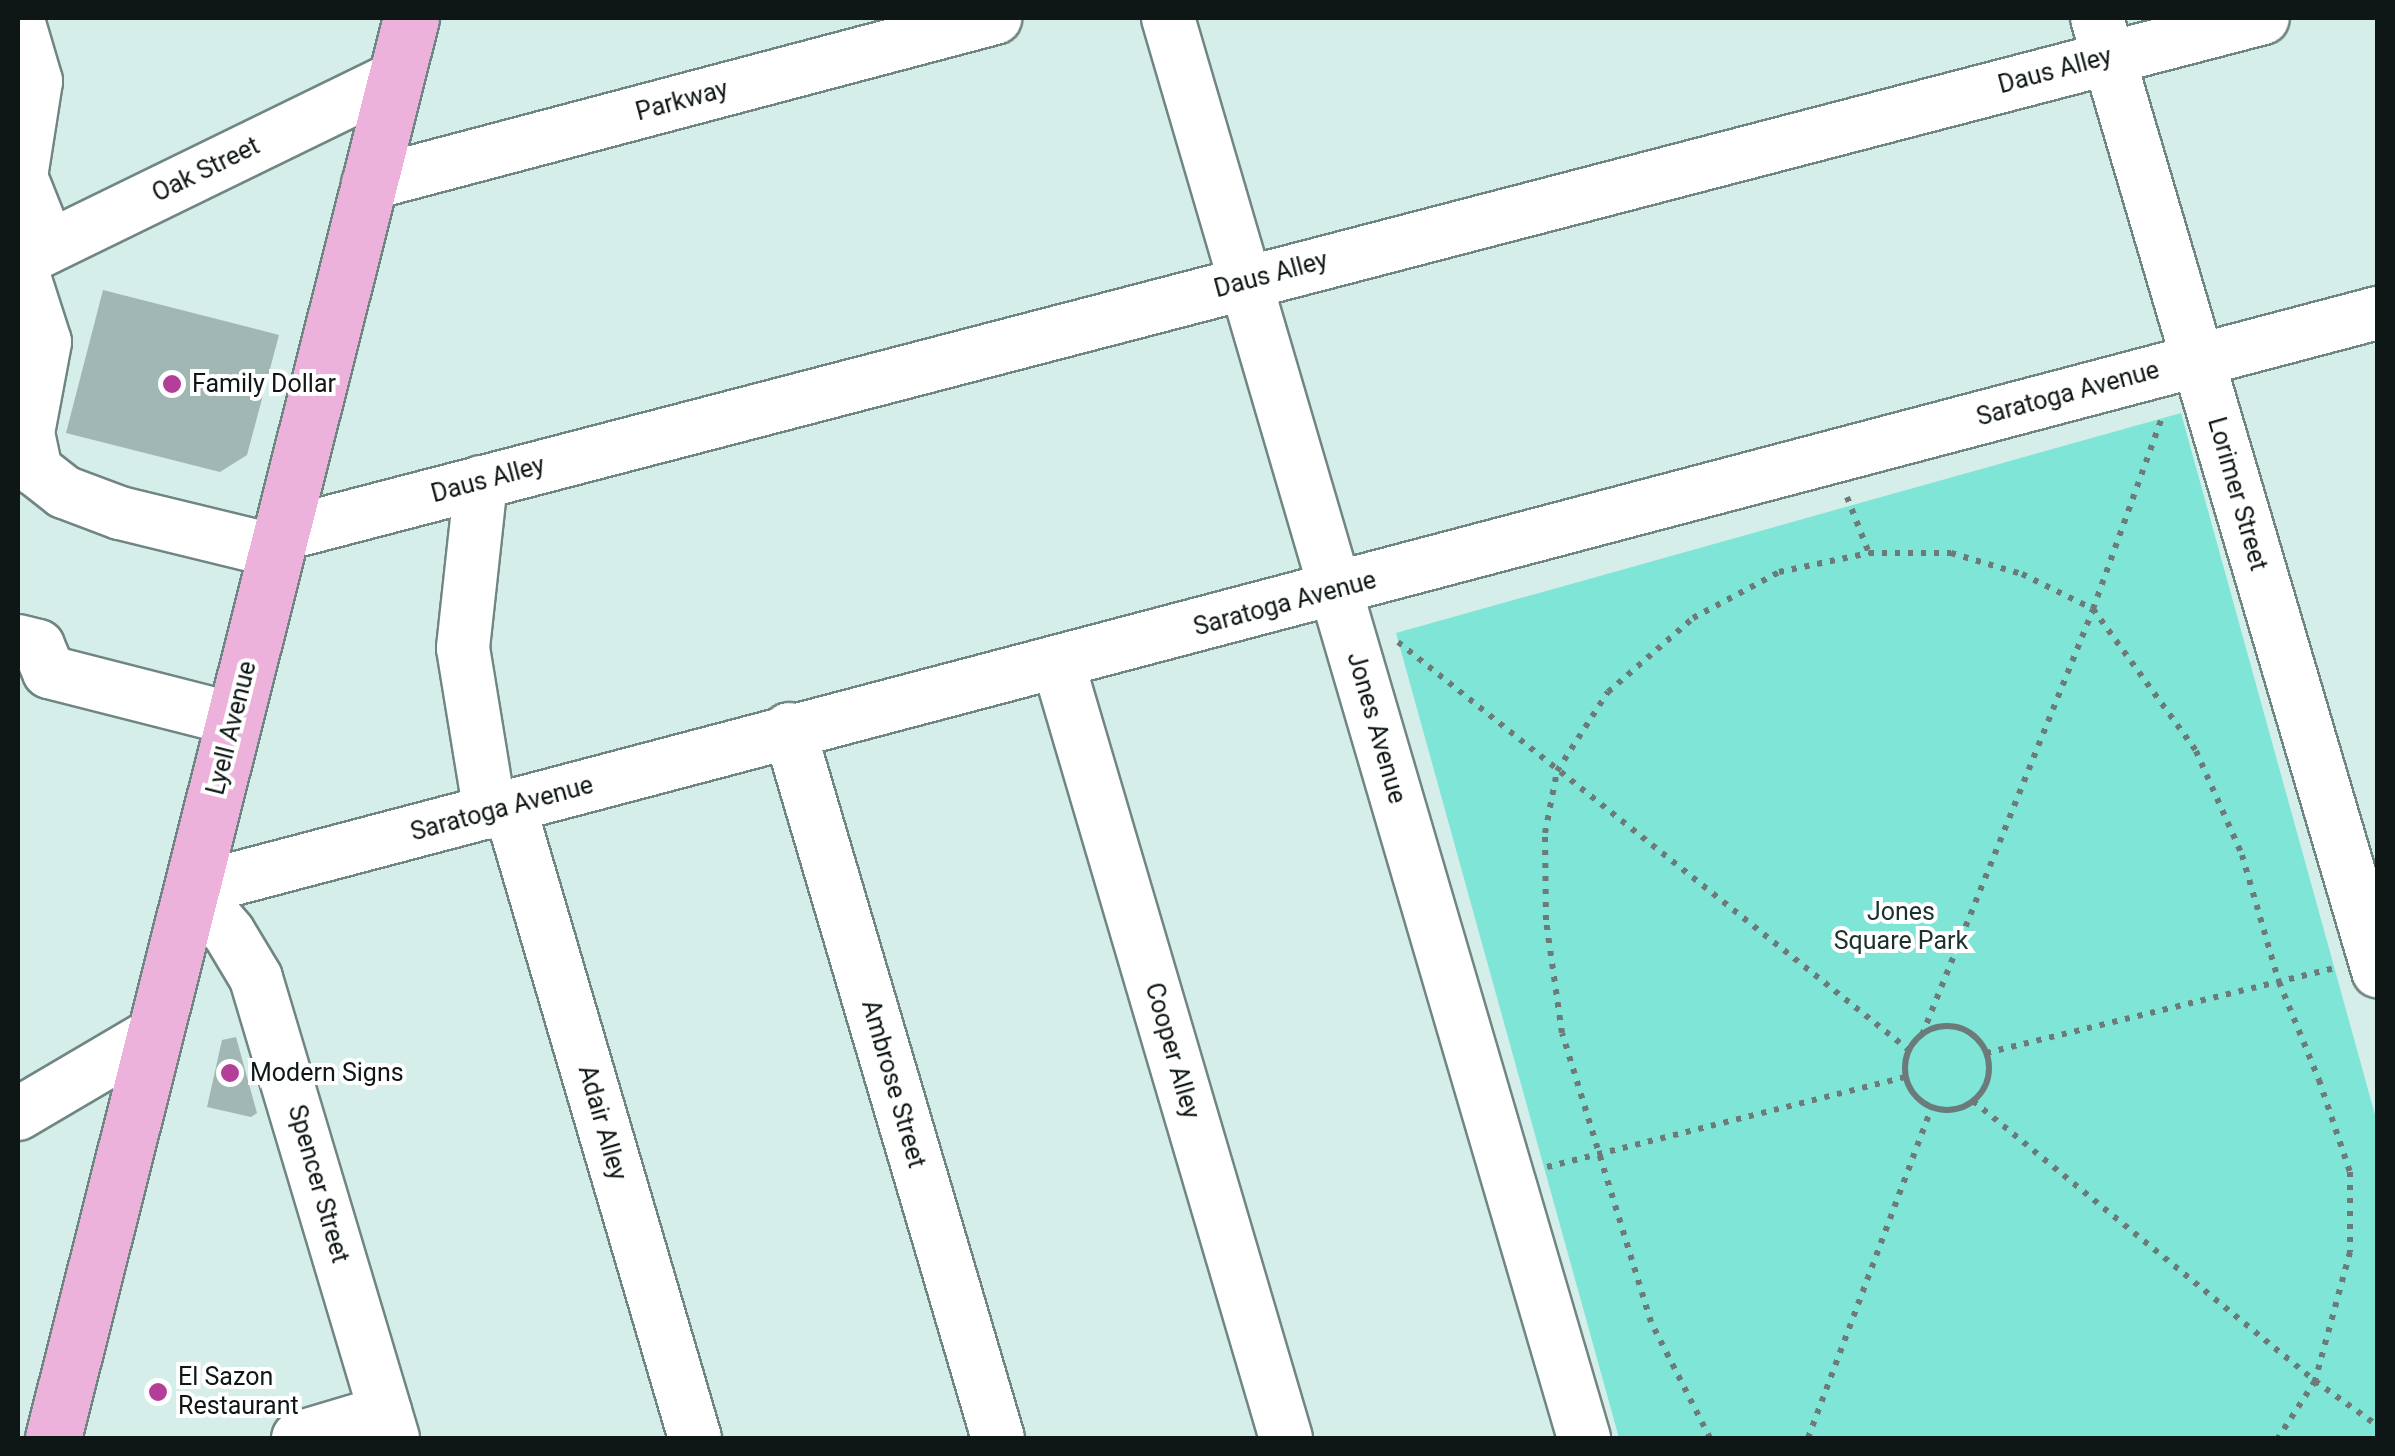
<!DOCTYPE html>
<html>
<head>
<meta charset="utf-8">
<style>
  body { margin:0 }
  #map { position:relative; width:2395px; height:1456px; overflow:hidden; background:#d6eeea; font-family:Roboto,sans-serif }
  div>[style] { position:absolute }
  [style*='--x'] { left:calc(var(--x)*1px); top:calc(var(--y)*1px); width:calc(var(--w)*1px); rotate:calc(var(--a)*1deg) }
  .green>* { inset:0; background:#7ee5d7 }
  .building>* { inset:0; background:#a0b7b3 }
  .path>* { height:6px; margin-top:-3px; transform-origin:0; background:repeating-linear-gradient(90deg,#6c7b79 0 5px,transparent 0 13px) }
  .path>.ring { margin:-3px; padding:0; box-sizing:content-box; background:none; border:6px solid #6c7b79; border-radius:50% }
  .roads { filter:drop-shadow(2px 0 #708683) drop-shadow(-2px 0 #708683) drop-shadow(0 2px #708683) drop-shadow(0 -2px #708683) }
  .minor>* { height:52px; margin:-26px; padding:0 26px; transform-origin:26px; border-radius:26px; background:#fff }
  .major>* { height:55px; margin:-27.5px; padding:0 27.5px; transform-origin:27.5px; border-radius:27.5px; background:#ecb2dc }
  .dots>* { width:28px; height:28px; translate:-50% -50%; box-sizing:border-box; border:5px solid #fff; border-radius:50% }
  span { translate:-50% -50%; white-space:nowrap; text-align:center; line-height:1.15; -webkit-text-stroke:8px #fff; paint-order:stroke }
  .street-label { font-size:25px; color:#0f1716 }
  .poi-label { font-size:25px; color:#0f1716 }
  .left { translate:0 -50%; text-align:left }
  .park-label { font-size:25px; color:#1a312e }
  .frame { position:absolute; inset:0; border:20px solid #0f1716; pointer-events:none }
</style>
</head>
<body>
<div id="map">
  <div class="green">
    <i style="clip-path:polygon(2181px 413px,2377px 1122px,2377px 1438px,1619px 1438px,1396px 633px)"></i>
  </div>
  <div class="building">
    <i style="clip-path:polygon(103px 290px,279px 335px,247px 455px,220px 472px,66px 433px)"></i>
    <i style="clip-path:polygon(236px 1037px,257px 1113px,251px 1117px,207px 1107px,222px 1040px)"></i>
  </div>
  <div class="path">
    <i style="--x:1847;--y:497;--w:60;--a:68.6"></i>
    <i style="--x:1398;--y:642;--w:654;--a:38.61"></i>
    <i class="ring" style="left:1905px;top:1026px;width:78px;height:78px"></i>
    <i style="--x:1922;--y:1035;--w:459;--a:-68.1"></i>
    <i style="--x:2093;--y:609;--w:206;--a:-70.2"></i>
    <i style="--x:1986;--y:1053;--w:358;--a:-13.7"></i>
    <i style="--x:1973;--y:1101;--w:442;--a:39.3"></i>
    <i style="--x:2315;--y:1381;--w:77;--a:35.5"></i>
    <i style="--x:1547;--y:1167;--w:370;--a:-14.1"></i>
    <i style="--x:1710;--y:1438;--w:130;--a:-117"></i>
    <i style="--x:1651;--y:1322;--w:302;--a:-107.1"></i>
    <i style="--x:1562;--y:1033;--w:114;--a:-98.1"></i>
    <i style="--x:1546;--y:920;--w:87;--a:-90.7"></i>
    <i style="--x:1545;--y:833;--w:63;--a:-79"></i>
    <i style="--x:1557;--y:771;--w:94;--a:-57.2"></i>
    <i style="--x:1608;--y:692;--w:113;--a:-41"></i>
    <i style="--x:1693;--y:618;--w:98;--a:-28.1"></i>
    <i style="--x:1779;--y:572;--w:92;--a:-11.9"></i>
    <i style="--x:1869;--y:553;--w:82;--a:0"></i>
    <i style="--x:1951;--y:553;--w:74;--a:16.5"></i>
    <i style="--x:2022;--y:574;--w:79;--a:26.2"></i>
    <i style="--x:2093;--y:609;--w:175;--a:54"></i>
    <i style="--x:2196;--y:751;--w:114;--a:66.1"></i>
    <i style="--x:2242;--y:855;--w:132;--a:73.8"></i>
    <i style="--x:2279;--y:982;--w:106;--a:67.8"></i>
    <i style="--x:2319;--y:1080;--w:97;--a:71.4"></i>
    <i style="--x:2350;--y:1172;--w:80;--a:90"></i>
    <i style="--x:2350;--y:1252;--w:134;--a:105.2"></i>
    <i style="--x:2315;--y:1381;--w:68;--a:123"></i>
    <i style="--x:1808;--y:1438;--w:353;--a:-69.5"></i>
  </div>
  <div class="roads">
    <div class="minor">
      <i style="--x:1168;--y:18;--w:1480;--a:73.67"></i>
      <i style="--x:2097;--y:18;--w:994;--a:73.57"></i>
      <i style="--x:18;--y:20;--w:64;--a:73.6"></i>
      <i style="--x:36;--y:81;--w:97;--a:98.9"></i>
      <i style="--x:21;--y:177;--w:75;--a:68.2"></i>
      <i style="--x:368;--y:184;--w:649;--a:-14.83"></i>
      <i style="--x:19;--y:261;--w:85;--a:72.2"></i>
      <i style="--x:45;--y:342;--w:93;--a:100.6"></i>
      <i style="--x:28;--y:433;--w:38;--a:78"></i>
      <i style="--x:36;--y:470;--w:36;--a:38"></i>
      <i style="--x:64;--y:492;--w:60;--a:20.6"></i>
      <i style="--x:120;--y:513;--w:161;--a:13.7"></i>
      <i style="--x:18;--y:262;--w:420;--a:-26"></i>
      <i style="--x:481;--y:482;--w:167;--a:96.2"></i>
      <i style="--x:463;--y:648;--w:167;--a:80.7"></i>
      <i style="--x:280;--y:535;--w:2049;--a:-14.61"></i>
      <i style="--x:18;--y:641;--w:21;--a:14"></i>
      <i style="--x:38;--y:646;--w:28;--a:67"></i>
      <i style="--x:49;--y:672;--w:191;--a:14.3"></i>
      <i style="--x:1058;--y:663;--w:808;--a:73.61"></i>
      <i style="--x:789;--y:729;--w:739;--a:73.58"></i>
      <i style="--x:510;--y:808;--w:657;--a:73.64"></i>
      <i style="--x:18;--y:1114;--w:158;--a:-30.5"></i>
      <i style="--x:298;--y:1438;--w:91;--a:-16.6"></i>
      <i style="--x:393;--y:1438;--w:480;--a:-106.6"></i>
      <i style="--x:256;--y:978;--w:52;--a:-121"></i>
      <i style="--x:229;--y:933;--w:57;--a:-130.7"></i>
      <i style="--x:192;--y:890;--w:2261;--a:-14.79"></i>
    </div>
    <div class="major">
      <i style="--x:53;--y:1438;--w:1464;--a:-75.85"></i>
    </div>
  </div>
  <div class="dots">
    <i style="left:172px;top:384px;background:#b33f98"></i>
    <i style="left:230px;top:1073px;background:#b33f98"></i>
    <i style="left:158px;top:1392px;background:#b33f98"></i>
  </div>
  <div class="street-label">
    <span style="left:2055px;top:71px;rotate:-15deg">Daus Alley</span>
    <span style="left:682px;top:101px;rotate:-15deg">Parkway</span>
    <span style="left:206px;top:170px;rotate:-26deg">Oak Street</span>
    <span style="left:1271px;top:275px;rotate:-15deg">Daus Alley</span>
    <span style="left:2068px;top:394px;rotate:-15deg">Saratoga Avenue</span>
    <span style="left:488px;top:480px;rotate:-15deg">Daus Alley</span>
    <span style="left:2237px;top:494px;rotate:74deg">Lorimer Street</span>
    <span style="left:1285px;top:604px;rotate:-15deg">Saratoga Avenue</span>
    <span style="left:232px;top:728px;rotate:-76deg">Lyell Avenue</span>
    <span style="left:1376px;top:728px;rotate:74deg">Jones Avenue</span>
    <span style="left:502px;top:809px;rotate:-15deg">Saratoga Avenue</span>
    <span style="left:1172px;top:1051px;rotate:74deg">Cooper Alley</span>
    <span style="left:893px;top:1084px;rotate:74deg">Ambrose Street</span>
    <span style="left:602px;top:1123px;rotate:74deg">Adair Alley</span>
    <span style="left:318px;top:1184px;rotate:74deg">Spencer Street</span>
  </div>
  <div class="poi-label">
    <span class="left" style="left:192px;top:384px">Family Dollar</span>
    <span class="left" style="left:250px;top:1073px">Modern Signs</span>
    <span class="left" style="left:178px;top:1392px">El Sazon<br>Restaurant</span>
  </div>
  <div class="park-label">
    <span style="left:1901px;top:927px">Jones<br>Square Park</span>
  </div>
  <div class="frame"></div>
</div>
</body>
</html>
